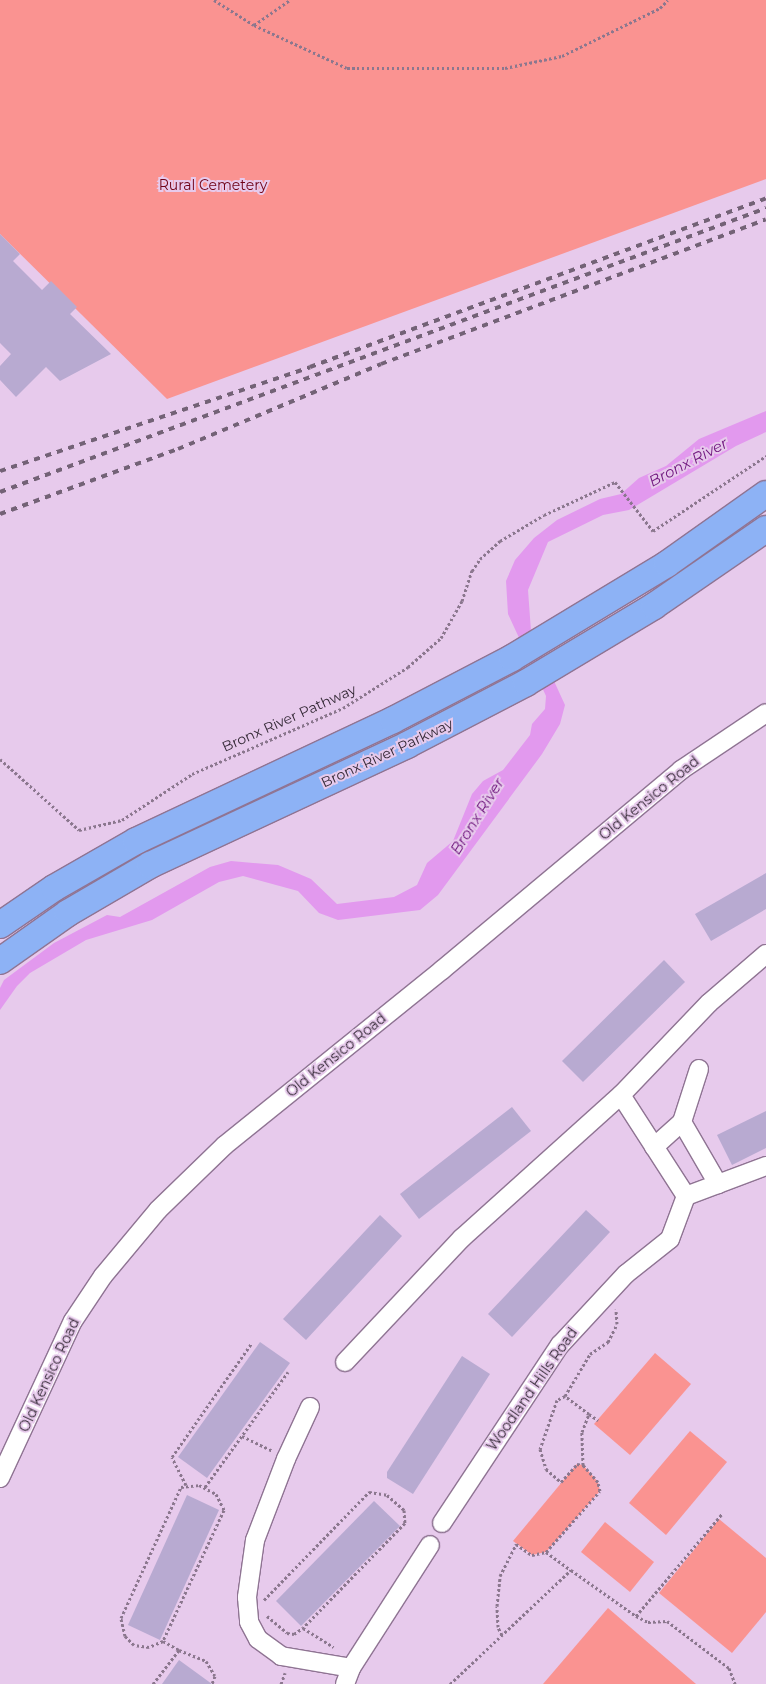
<!DOCTYPE html>
<html>
<head>
<meta charset="utf-8">
<style>
  body { margin:0 }
  #map { position:relative; width:766px; height:1684px; overflow:hidden; background:#e7caec; font-family:Montserrat,sans-serif }
  div>[style] { position:absolute }
  [style*='--x'] { left:calc(var(--x)*1px); top:calc(var(--y)*1px); width:calc(var(--w)*1px); rotate:calc(var(--a)*1deg) }
  .green>* { inset:0; background:#fa9391 }
  .water>* { inset:0; background:#e299ee }
  .building>* { inset:0; background:#b8aad1 }
  .path>* { height:3px; margin-top:-1.5px; transform-origin:0; background:repeating-linear-gradient(90deg,#8b778e 0 2.5px,transparent 0 5px) }
  .roads { filter:drop-shadow(1px 0 #8f7493) drop-shadow(-1px 0 #8f7493) drop-shadow(0 1px #8f7493) drop-shadow(0 -1px #8f7493) }
  .minor>* { height:18px; margin:-9px; padding:0 9px; transform-origin:9px; border-radius:9px; background:#fff }
  .highway>* { height:26px; margin:-13px; padding:0 13px; transform-origin:13px; border-radius:13px; background:#8db2f5 }
  .rail>* { height:4px; margin-top:-2px; transform-origin:0; background:repeating-linear-gradient(90deg,#736276 0 6px,transparent 0 12px) }
  span { translate:-50% -50%; white-space:nowrap; text-align:center; line-height:1.15; -webkit-text-stroke:4px #e7caec; paint-order:stroke }
  .park-label { font-size:14px; color:#6f0216 }
  .street-label { font-size:14px; color:#342936 }
  .water-label { font-size:15px; color:#721a80; font-style:italic }
</style>
</head>
<body>
<div id="map">
  <div class="green">
    <i style="clip-path:polygon(0 0,766px 0,766px 179px,167px 399px,0 234px)"></i>
    <i style="clip-path:polygon(655px 1353px,691px 1384px,630px 1455px,594px 1424px)"></i>
    <i style="clip-path:polygon(690px 1431px,727px 1462px,666px 1535px,629px 1503px)"></i>
    <i style="clip-path:polygon(577px 1464px,583px 1465px,598px 1482px,600px 1491px,546px 1552px,532px 1555px,513px 1541px)"></i>
    <i style="clip-path:polygon(719px 1519px,766px 1558px,766px 1612px,732px 1653px,659px 1593px)"></i>
    <i style="clip-path:polygon(605px 1522px,654px 1562px,630px 1592px,581px 1552px)"></i>
    <i style="clip-path:polygon(608px 1608px,696px 1684px,543px 1684px)"></i>
  </div>
  <div class="water">
    <i style="clip-path:polygon(766px 411px,766px 432px,736px 446px,629px 510px,603px 515px,548px 542px,528px 590px,531px 631px,565px 705px,560px 724px,542px 754px,438px 895px,420px 910px,338px 920px,319px 913px,298px 891px,243px 876px,219px 882px,152px 920px,86px 940px,30px 973px,17px 986px,0 1010px,0 988px,4px 980px,54px 943px,107px 915px,120px 917px,210px 867px,231px 861px,278px 865px,311px 879px,337px 904px,394px 897px,417px 885px,427px 863px,453px 841px,472px 794px,483px 781px,503px 770px,530px 735px,532px 724px,545px 709px,546px 696px,508px 614px,506px 581px,515px 560px,534px 538px,557px 520px,600px 499px,621px 494px,639px 478px,666px 466px,699px 439px)"></i>
  </div>
  <div class="building">
    <i style="clip-path:polygon(0 234px,20px 254px,13px 261px,42px 290px,51px 281px,77px 307px,70px 314px,111px 354px,60px 381px,46px 367px,16px 397px,0 380px,0 366px,11px 354px,0 343px)"></i>
    <i style="clip-path:polygon(766px 873px,766px 909px,711px 941px,695px 914px)"></i>
    <i style="clip-path:polygon(664px 960px,685px 982px,583px 1082px,562px 1061px)"></i>
    <i style="clip-path:polygon(512px 1107px,531px 1131px,419px 1219px,400px 1194px)"></i>
    <i style="clip-path:polygon(766px 1111px,766px 1148px,732px 1165px,717px 1135px)"></i>
    <i style="clip-path:polygon(586px 1210px,610px 1232px,512px 1337px,488px 1314px)"></i>
    <i style="clip-path:polygon(380px 1215px,402px 1236px,306px 1340px,283px 1319px)"></i>
    <i style="clip-path:polygon(260px 1342px,290px 1363px,207px 1478px,178px 1457px)"></i>
    <i style="clip-path:polygon(462px 1356px,490px 1374px,413px 1494px,387px 1478px,387px 1472px)"></i>
    <i style="clip-path:polygon(187px 1495px,219px 1510px,160px 1640px,128px 1625px)"></i>
    <i style="clip-path:polygon(374px 1501px,400px 1526px,301px 1626px,276px 1601px)"></i>
    <i style="clip-path:polygon(179px 1660px,212px 1684px,162px 1684px)"></i>
  </div>
  <div class="path">
    <i style="--x:214;--y:0;--w:47;--a:32"></i>
    <i style="--x:254;--y:25;--w:102;--a:24.8"></i>
    <i style="--x:347;--y:68;--w:158;--a:0"></i>
    <i style="--x:505;--y:68;--w:58;--a:-11.9"></i>
    <i style="--x:562;--y:56;--w:109;--a:-26.1"></i>
    <i style="--x:660;--y:8;--w:11;--a:-45"></i>
    <i style="--x:254;--y:25;--w:44;--a:-34.8"></i>
    <i style="--x:0;--y:759;--w:106;--a:41.9"></i>
    <i style="--x:79;--y:830;--w:44;--a:-13.1"></i>
    <i style="--x:122;--y:820;--w:84;--a:-33.3"></i>
    <i style="--x:192;--y:774;--w:165;--a:-23.6"></i>
    <i style="--x:343;--y:708;--w:77;--a:-32.2"></i>
    <i style="--x:408;--y:667;--w:44;--a:-41.3"></i>
    <i style="--x:441;--y:638;--w:43;--a:-60.4"></i>
    <i style="--x:462;--y:601;--w:32;--a:-72"></i>
    <i style="--x:472;--y:571;--w:14;--a:-56"></i>
    <i style="--x:480;--y:559;--w:27;--a:-42"></i>
    <i style="--x:500;--y:541;--w:51;--a:-30.6"></i>
    <i style="--x:544;--y:515;--w:78;--a:-24.9"></i>
    <i style="--x:615;--y:482;--w:62;--a:52.2"></i>
    <i style="--x:653;--y:531;--w:136;--a:-33.6"></i>
    <i style="--x:565;--y:1396;--w:9;--a:153"></i>
    <i style="--x:557;--y:1400;--w:52;--a:109.1"></i>
    <i style="--x:540;--y:1449;--w:21;--a:73"></i>
    <i style="--x:546;--y:1469;--w:20;--a:41"></i>
    <i style="--x:561;--y:1482;--w:24;--a:-48"></i>
    <i style="--x:577;--y:1464;--w:6;--a:9"></i>
    <i style="--x:589;--y:1414;--w:11;--a:34"></i>
    <i style="--x:242;--y:1436;--w:34;--a:26"></i>
    <i style="--x:186;--y:1485;--w:31;--a:-117"></i>
    <i style="--x:172;--y:1457;--w:138;--a:-55"></i>
    <i style="--x:205;--y:1487;--w:142;--a:-54.2"></i>
    <i style="--x:546;--y:1552;--w:81;--a:-48.5"></i>
    <i style="--x:600;--y:1491;--w:9;--a:-103"></i>
    <i style="--x:598;--y:1482;--w:23;--a:-131"></i>
    <i style="--x:583;--y:1465;--w:33;--a:-92"></i>
    <i style="--x:582;--y:1432;--w:19;--a:-69"></i>
    <i style="--x:589;--y:1414;--w:30;--a:-143"></i>
    <i style="--x:565;--y:1396;--w:49;--a:-59.2"></i>
    <i style="--x:590;--y:1354;--w:22;--a:-34"></i>
    <i style="--x:608;--y:1342;--w:20;--a:-63"></i>
    <i style="--x:617;--y:1324;--w:15;--a:-94"></i>
    <i style="--x:264;--y:1600;--w:151;--a:-45.8"></i>
    <i style="--x:369;--y:1492;--w:18;--a:9"></i>
    <i style="--x:387;--y:1495;--w:23;--a:41"></i>
    <i style="--x:404;--y:1510;--w:13;--a:86"></i>
    <i style="--x:405;--y:1523;--w:146;--a:134.2"></i>
    <i style="--x:267;--y:1616;--w:26;--a:40"></i>
    <i style="--x:287;--y:1633;--w:7;--a:8"></i>
    <i style="--x:294;--y:1634;--w:11;--a:-34"></i>
    <i style="--x:303;--y:1628;--w:36;--a:32"></i>
    <i style="--x:636;--y:1616;--w:133;--a:-49.9"></i>
    <i style="--x:502;--y:1635;--w:9;--a:-117"></i>
    <i style="--x:498;--y:1627;--w:21;--a:-93"></i>
    <i style="--x:497;--y:1606;--w:30;--a:-84"></i>
    <i style="--x:500;--y:1576;--w:36;--a:-63"></i>
    <i style="--x:516;--y:1544;--w:19;--a:35"></i>
    <i style="--x:532;--y:1555;--w:14;--a:-12"></i>
    <i style="--x:546;--y:1552;--w:31;--a:36"></i>
    <i style="--x:163;--y:1641;--w:15;--a:157"></i>
    <i style="--x:149;--y:1647;--w:15;--a:-172"></i>
    <i style="--x:134;--y:1645;--w:13;--a:-135"></i>
    <i style="--x:125;--y:1636;--w:18;--a:-103"></i>
    <i style="--x:121;--y:1618;--w:144;--a:-65.4"></i>
    <i style="--x:181;--y:1487;--w:18;--a:-6"></i>
    <i style="--x:199;--y:1485;--w:19;--a:28"></i>
    <i style="--x:216;--y:1494;--w:18;--a:63"></i>
    <i style="--x:224;--y:1510;--w:145;--a:115"></i>
    <i style="--x:163;--y:1641;--w:18;--a:29"></i>
    <i style="--x:153;--y:1684;--w:43;--a:-52.6"></i>
    <i style="--x:179;--y:1650;--w:29;--a:22"></i>
    <i style="--x:206;--y:1661;--w:17;--a:59"></i>
    <i style="--x:215;--y:1676;--w:9;--a:111"></i>
    <i style="--x:281;--y:1684;--w:12;--a:-70"></i>
    <i style="--x:450;--y:1684;--w:166;--a:-43.3"></i>
    <i style="--x:571;--y:1570;--w:80;--a:35.3"></i>
    <i style="--x:636;--y:1616;--w:13;--a:27"></i>
    <i style="--x:648;--y:1622;--w:19;--a:-3"></i>
    <i style="--x:667;--y:1621;--w:78;--a:37.2"></i>
    <i style="--x:729;--y:1668;--w:17;--a:69"></i>
  </div>
  <div class="roads">
    <div class="minor">
      <i style="--x:699;--y:1069;--w:56;--a:107.8"></i>
      <i style="--x:682;--y:1122;--w:72;--a:59.9"></i>
      <i style="--x:654;--y:1147;--w:38;--a:-42"></i>
      <i style="--x:686;--y:1196;--w:85;--a:-20.6"></i>
      <i style="--x:345;--y:1362;--w:170;--a:-46.7"></i>
      <i style="--x:462;--y:1238;--w:214;--a:-42"></i>
      <i style="--x:621;--y:1095;--w:127;--a:-46.3"></i>
      <i style="--x:709;--y:1003;--w:75;--a:-40.7"></i>
      <i style="--x:310;--y:1407;--w:57;--a:114.8"></i>
      <i style="--x:286;--y:1459;--w:87;--a:110.9"></i>
      <i style="--x:255;--y:1540;--w:58;--a:98"></i>
      <i style="--x:247;--y:1597;--w:25;--a:85"></i>
      <i style="--x:249;--y:1622;--w:19;--a:62"></i>
      <i style="--x:258;--y:1639;--w:29;--a:36"></i>
      <i style="--x:281;--y:1656;--w:71;--a:9.7"></i>
      <i style="--x:0;--y:1478;--w:173;--a:-65.1"></i>
      <i style="--x:73;--y:1321;--w:54;--a:-56.3"></i>
      <i style="--x:103;--y:1276;--w:86;--a:-50.2"></i>
      <i style="--x:158;--y:1210;--w:93;--a:-44.1"></i>
      <i style="--x:225;--y:1145;--w:279;--a:-38.9"></i>
      <i style="--x:442;--y:970;--w:312;--a:-39.9"></i>
      <i style="--x:681;--y:770;--w:102;--a:-33.8"></i>
      <i style="--x:442;--y:1523;--w:214;--a:-56.5"></i>
      <i style="--x:560;--y:1345;--w:97;--a:-47.1"></i>
      <i style="--x:626;--y:1274;--w:56;--a:-38.5"></i>
      <i style="--x:670;--y:1239;--w:46;--a:-69.6"></i>
      <i style="--x:686;--y:1196;--w:120;--a:-122.8"></i>
      <i style="--x:345;--y:1684;--w:17;--a:-69"></i>
      <i style="--x:351;--y:1668;--w:146;--a:-57.3"></i>
    </div>
    <div class="highway">
      <i style="--x:0;--y:925;--w:65;--a:-34.4"></i>
      <i style="--x:54;--y:888;--w:95;--a:-29.8"></i>
      <i style="--x:136;--y:841;--w:284;--a:-25.2"></i>
      <i style="--x:393;--y:720;--w:134;--a:-27.5"></i>
      <i style="--x:512;--y:658;--w:181;--a:-31.2"></i>
      <i style="--x:667;--y:564;--w:121;--a:-35.3"></i>
      <i style="--x:0;--y:961;--w:83;--a:-35.2"></i>
      <i style="--x:68;--y:913;--w:95;--a:-30.3"></i>
      <i style="--x:150;--y:865;--w:284;--a:-25"></i>
      <i style="--x:407;--y:745;--w:134;--a:-27.5"></i>
      <i style="--x:526;--y:683;--w:149;--a:-31"></i>
      <i style="--x:654;--y:606;--w:136;--a:-34.5"></i>
    </div>
  </div>
  <div class="rail">
    <i style="--x:0;--y:471;--w:327;--a:-18.5"></i>
    <i style="--x:310;--y:367;--w:486;--a:-20.3"></i>
    <i style="--x:0;--y:492;--w:817;--a:-20.34"></i>
    <i style="--x:0;--y:514;--w:189;--a:-20.1"></i>
    <i style="--x:178;--y:449;--w:220;--a:-22.7"></i>
    <i style="--x:381;--y:364;--w:411;--a:-20.6"></i>
  </div>
  <div class="park-label">
    <span style="left:213px;top:185px">Rural Cemetery</span>
  </div>
  <div class="street-label">
    <span style="left:289px;top:718px;rotate:-24deg">Bronx River Pathway</span>
    <span style="left:387px;top:753px;rotate:-25deg">Bronx River Parkway</span>
    <span style="left:649px;top:798px;rotate:-39deg">Old Kensico Road</span>
    <span style="left:336px;top:1055px;rotate:-39deg">Old Kensico Road</span>
    <span style="left:49px;top:1375px;rotate:-65deg">Old Kensico Road</span>
    <span style="left:532px;top:1389px;rotate:-55deg">Woodland Hills Road</span>
  </div>
  <div class="water-label">
    <span style="left:688px;top:462px;rotate:-28deg">Bronx River</span>
    <span style="left:477px;top:816px;rotate:-58deg">Bronx River</span>
  </div>
</div>
</body>
</html>
